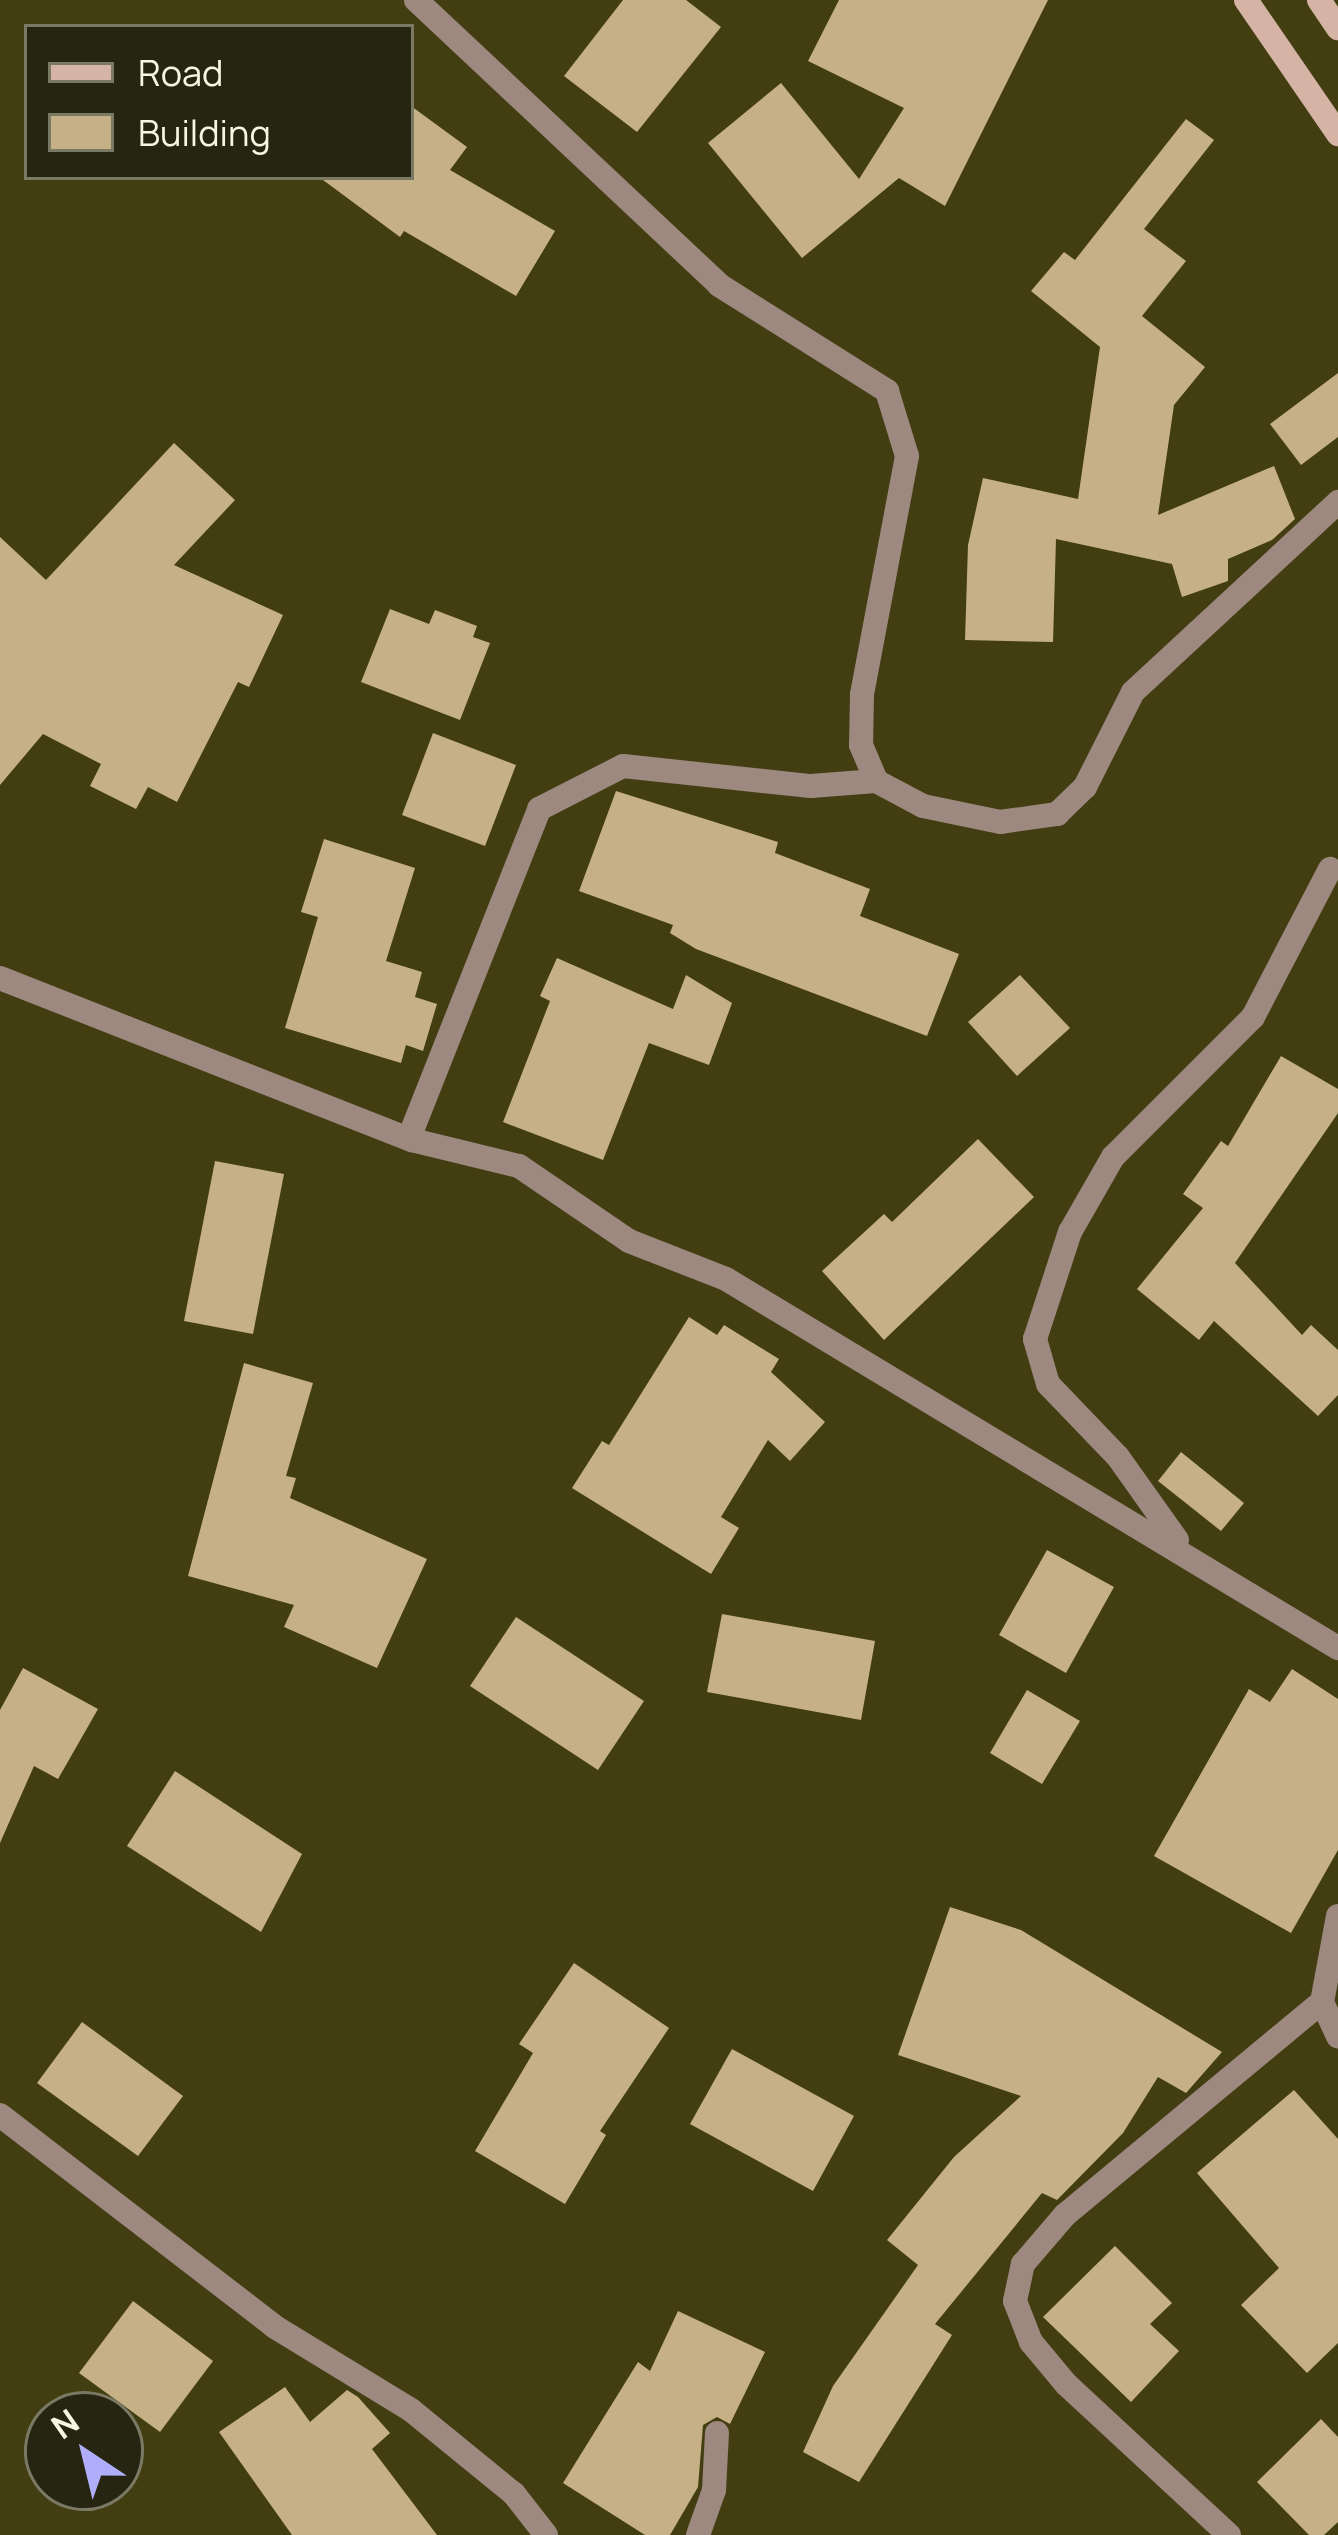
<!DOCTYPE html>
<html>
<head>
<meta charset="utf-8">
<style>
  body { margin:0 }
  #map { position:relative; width:1338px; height:2535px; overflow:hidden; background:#423e12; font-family:Manrope,sans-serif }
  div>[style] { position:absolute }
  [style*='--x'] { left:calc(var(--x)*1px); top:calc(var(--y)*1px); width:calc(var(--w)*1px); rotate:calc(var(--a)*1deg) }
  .building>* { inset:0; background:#c6b186 }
  .street>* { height:24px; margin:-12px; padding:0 12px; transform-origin:12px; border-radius:12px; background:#9e8981 }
  .secondary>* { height:24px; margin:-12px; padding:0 12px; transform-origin:12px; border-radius:12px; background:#d5b4a6 }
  span { translate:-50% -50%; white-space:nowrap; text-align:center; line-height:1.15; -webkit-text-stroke:12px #262512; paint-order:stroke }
  .legend { position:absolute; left:24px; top:24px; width:390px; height:156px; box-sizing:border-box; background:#262512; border:3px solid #7a7964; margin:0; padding:15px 21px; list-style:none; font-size:36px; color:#f7f6de }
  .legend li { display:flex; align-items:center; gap:24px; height:60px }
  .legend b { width:60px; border:3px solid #7a7964 }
  .north { position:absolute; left:24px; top:2391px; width:120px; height:120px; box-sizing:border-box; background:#262512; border:3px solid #7a7964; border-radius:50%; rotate:325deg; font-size:33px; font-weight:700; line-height:48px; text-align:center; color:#f7f6de }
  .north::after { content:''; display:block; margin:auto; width:42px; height:54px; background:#b0aefa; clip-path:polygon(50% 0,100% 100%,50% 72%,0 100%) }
</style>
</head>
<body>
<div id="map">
  <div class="building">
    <i style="clip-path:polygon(623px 0,686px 0,721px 27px,637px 132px,564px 76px)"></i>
    <i style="clip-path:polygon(839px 0,1048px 0,945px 206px,899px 178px,802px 258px,708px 143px,781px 83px,859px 179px,904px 108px,808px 61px)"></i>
    <i style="clip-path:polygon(411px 106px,467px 147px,450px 170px,555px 231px,516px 296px,404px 231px,400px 237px,319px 177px,411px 177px)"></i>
    <i style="clip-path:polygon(1186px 119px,1214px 140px,1144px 229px,1186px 261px,1142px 316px,1205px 367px,1174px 405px,1158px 515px,1274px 466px,1295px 519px,1272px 540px,1228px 559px,1228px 581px,1182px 597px,1172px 564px,1056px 539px,1053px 642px,965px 640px,968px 545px,983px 478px,1078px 499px,1100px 347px,1031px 291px,1064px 252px,1075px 260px)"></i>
    <i style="clip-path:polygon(1338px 373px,1338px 437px,1301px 465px,1270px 424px)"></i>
    <i style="clip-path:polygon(174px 443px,235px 500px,174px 565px,283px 615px,249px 687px,238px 682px,177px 802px,148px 787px,136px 809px,90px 786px,101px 764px,43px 734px,0 785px,0 537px,46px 580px)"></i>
    <i style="clip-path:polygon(390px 609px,429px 624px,435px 610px,477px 626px,473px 637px,490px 643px,460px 720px,361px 682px)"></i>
    <i style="clip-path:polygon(433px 733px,516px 765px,485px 846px,402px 815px)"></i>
    <i style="clip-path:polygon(616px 791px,778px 842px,775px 853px,870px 889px,860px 916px,959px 954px,927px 1036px,696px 949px,670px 933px,673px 925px,579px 891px)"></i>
    <i style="clip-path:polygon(324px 839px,415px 868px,386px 961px,422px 972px,415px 997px,437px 1004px,423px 1051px,406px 1045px,401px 1063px,285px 1028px,318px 917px,301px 912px)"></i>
    <i style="clip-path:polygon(557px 958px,673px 1009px,686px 975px,732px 1003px,709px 1065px,649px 1043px,603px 1160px,503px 1122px,550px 1001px,540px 996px)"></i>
    <i style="clip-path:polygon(1020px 975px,1070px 1028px,1017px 1076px,968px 1022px)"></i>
    <i style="clip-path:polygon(1281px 1056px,1338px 1089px,1338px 1113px,1235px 1263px,1302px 1335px,1311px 1325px,1338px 1350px,1338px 1395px,1318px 1416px,1214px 1321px,1199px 1340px,1137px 1289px,1203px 1208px,1183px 1194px,1221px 1141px,1228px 1146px)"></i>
    <i style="clip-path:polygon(978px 1139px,1034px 1197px,884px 1340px,822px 1271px,884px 1214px,892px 1222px)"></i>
    <i style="clip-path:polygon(215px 1161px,284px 1174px,253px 1334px,184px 1321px)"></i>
    <i style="clip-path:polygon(689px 1317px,717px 1335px,724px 1325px,779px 1359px,771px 1372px,825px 1422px,790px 1461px,768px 1440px,721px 1517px,739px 1528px,711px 1574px,572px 1488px,602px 1441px,609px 1445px)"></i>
    <i style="clip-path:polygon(244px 1363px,313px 1383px,286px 1476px,296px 1478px,290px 1498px,427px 1559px,377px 1668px,284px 1627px,294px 1605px,188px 1576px)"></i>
    <i style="clip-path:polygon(1181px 1452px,1244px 1503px,1221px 1531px,1158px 1481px)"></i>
    <i style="clip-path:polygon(1047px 1550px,1114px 1587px,1066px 1673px,999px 1635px)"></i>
    <i style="clip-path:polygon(722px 1614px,875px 1641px,861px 1720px,707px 1692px)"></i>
    <i style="clip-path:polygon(516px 1617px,644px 1701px,598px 1770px,470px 1686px)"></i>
    <i style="clip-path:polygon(23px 1668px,98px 1709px,58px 1779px,34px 1766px,0 1843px,0 1710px)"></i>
    <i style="clip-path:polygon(1292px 1669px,1338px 1699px,1338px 1850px,1291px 1933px,1154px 1856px,1249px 1689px,1270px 1702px)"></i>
    <i style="clip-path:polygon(1027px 1690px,1080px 1721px,1042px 1784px,990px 1753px)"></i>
    <i style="clip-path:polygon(175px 1771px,302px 1854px,261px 1932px,127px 1846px)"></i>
    <i style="clip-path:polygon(950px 1907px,1021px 1930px,1222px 2052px,1186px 2093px,1158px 2077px,1123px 2133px,1057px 2200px,1042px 2193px,935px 2324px,952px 2335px,859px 2482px,803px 2452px,833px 2386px,918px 2265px,887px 2240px,954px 2157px,1021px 2096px,898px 2055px)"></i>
    <i style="clip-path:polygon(574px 1963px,669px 2028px,600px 2131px,606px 2135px,565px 2204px,475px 2151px,533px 2053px,519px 2044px)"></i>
    <i style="clip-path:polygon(82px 2022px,183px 2096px,138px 2156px,37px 2083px)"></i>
    <i style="clip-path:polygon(732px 2049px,854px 2116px,813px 2191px,690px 2124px)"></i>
    <i style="clip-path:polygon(1294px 2090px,1338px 2139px,1338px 2343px,1307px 2373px,1241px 2305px,1279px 2268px,1197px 2173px)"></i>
    <i style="clip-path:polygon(1115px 2246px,1172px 2303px,1150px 2324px,1179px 2351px,1131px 2402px,1043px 2317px)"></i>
    <i style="clip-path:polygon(133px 2301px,213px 2361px,160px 2432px,79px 2373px)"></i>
    <i style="clip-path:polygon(678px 2311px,765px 2352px,730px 2424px,717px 2417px,703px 2425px,698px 2487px,670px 2535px,645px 2535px,563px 2483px,638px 2362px,650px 2371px)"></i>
    <i style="clip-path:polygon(285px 2387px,310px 2422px,347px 2390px,358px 2397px,390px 2433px,372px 2449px,437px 2535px,292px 2535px,219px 2432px)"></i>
    <i style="clip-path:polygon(1321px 2419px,1338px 2437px,1338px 2522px,1324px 2535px,1309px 2535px,1257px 2482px)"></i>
  </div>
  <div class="street">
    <i style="--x:416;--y:0;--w:416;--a:43.2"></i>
    <i style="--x:719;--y:285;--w:199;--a:32.2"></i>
    <i style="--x:887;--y:391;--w:68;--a:72.9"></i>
    <i style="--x:907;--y:456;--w:243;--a:100.7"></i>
    <i style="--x:862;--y:695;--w:50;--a:91.1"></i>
    <i style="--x:861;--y:745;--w:39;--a:67"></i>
    <i style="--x:0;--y:978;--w:443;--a:21.5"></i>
    <i style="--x:412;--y:1140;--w:110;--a:13.7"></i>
    <i style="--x:519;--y:1166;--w:133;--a:34.3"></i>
    <i style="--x:629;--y:1241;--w:104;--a:21.4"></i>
    <i style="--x:726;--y:1279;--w:715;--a:31.09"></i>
    <i style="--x:409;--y:1138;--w:354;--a:-68.4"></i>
    <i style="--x:539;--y:809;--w:94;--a:-27.1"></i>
    <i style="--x:623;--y:766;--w:189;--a:6.1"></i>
    <i style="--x:811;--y:786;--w:65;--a:-4.4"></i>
    <i style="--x:876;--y:781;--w:53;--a:28"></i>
    <i style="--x:923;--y:806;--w:79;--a:11.7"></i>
    <i style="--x:1000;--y:822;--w:58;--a:-8"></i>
    <i style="--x:1057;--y:814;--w:39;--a:-44"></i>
    <i style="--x:1085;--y:787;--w:106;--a:-63.2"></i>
    <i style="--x:1133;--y:692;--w:280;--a:-42.8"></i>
    <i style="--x:1177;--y:1540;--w:102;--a:-125.4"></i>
    <i style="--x:1118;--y:1457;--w:101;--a:-133.8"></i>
    <i style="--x:1048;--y:1384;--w:47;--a:-106.1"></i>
    <i style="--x:1035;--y:1339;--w:113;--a:-71.9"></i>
    <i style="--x:1070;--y:1232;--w:86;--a:-60.2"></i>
    <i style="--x:1113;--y:1157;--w:198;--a:-45"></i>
    <i style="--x:1253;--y:1017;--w:167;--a:-62.5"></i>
    <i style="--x:1338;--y:1916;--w:87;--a:100.5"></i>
    <i style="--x:1322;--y:2002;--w:38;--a:65"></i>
    <i style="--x:0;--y:2115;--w:347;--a:37.6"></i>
    <i style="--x:275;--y:2327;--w:159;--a:31.4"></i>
    <i style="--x:411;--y:2410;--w:133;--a:39.2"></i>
    <i style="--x:514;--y:2494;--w:52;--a:52"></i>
    <i style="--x:698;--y:2535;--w:48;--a:-70.4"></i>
    <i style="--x:714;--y:2490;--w:57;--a:-87"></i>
    <i style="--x:1229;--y:2535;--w:222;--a:-137.2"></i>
    <i style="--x:1066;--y:2384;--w:55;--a:-129.8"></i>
    <i style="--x:1031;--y:2342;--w:44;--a:-111.3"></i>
    <i style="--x:1015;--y:2301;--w:38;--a:-78"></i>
    <i style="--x:1023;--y:2264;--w:65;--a:-49.4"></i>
    <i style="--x:1065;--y:2215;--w:334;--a:-39.7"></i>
  </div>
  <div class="secondary">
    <i style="--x:1246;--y:0;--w:163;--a:55.5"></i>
    <i style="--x:1319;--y:0;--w:34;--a:56"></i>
  </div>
  <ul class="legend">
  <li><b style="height:15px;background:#d5b4a6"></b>Road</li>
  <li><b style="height:33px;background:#c6b186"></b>Building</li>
  </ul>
  <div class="north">N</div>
</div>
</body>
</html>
